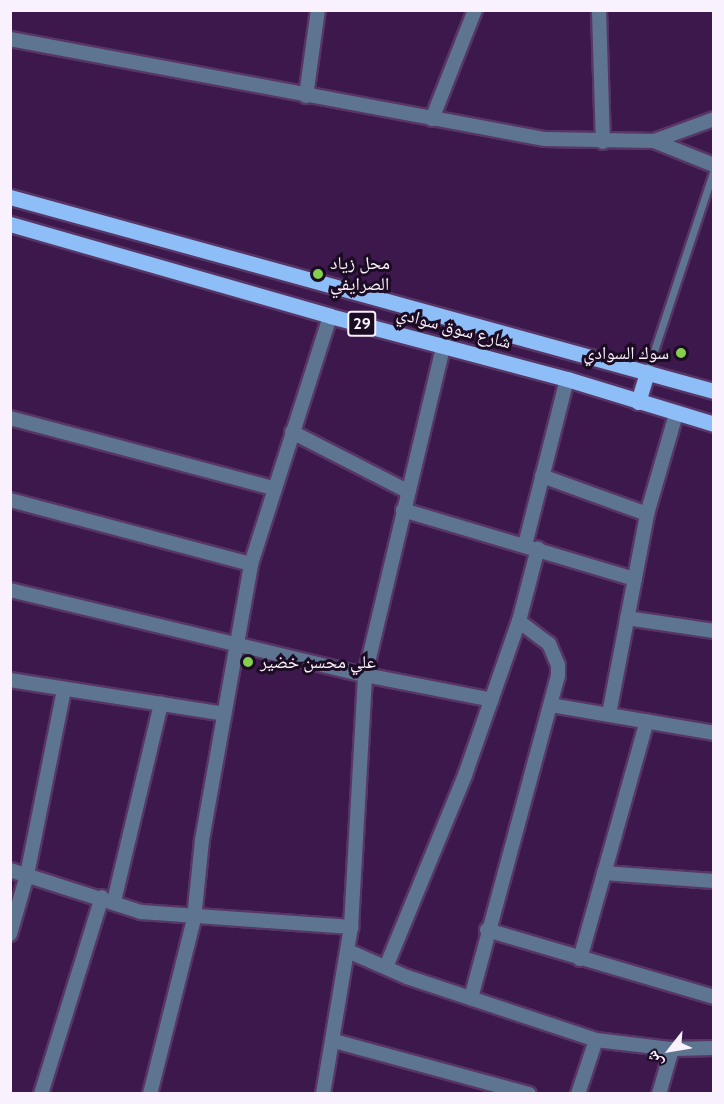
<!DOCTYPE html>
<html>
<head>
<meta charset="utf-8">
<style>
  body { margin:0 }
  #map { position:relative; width:724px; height:1104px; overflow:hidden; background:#3c184d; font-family:Cabin,"Noto Naskh Arabic",sans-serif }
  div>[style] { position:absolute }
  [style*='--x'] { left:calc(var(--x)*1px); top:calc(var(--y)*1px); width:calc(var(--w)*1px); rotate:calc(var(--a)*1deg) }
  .roads { filter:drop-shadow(2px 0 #573666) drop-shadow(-2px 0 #573666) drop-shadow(0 2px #573666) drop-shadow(0 -2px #573666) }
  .lane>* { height:7px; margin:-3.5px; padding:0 3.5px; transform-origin:3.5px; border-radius:3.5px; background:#5e7591 }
  .street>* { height:14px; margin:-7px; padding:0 7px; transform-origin:7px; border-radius:7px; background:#5e7591 }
  .primary>* { height:15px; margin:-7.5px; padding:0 7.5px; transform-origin:7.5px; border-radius:7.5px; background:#8ebef8 }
  .dots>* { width:16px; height:16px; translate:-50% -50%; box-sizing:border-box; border:3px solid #1c0c23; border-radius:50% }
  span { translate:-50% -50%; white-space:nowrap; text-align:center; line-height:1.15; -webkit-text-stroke:6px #1c0c23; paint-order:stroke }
  .shield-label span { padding:2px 4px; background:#1c0c23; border:2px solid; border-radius:4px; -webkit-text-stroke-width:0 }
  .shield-label { font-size:16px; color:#faf1fe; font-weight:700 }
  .poi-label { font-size:18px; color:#faf1fe }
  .left { translate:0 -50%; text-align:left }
  .right { translate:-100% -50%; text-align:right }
  .street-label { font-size:18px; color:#faf1fe }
  .frame { position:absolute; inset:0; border:12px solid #faf1fe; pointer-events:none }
  .north { position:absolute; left:640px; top:1020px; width:60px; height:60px; -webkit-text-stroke:4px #1c0c23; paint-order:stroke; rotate:239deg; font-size:16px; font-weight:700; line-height:24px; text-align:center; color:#faf1fe }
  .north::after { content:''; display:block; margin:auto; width:21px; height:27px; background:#faf1fe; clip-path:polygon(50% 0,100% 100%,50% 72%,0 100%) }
</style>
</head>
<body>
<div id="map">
  <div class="roads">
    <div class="lane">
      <i style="--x:647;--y:372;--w:213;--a:-71.7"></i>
    </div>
    <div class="street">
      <i style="--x:599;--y:10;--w:132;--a:88.3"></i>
      <i style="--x:10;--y:39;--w:543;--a:10.61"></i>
      <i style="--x:544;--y:139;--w:110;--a:1"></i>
      <i style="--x:654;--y:141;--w:64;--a:-20.1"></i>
      <i style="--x:306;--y:96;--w:87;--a:-82.1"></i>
      <i style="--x:432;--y:119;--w:117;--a:-68.5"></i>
      <i style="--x:654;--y:141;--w:65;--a:21.8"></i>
      <i style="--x:10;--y:418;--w:272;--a:14.9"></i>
      <i style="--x:292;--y:432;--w:131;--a:27.1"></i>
      <i style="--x:542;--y:476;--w:112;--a:19.9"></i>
      <i style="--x:10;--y:500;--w:249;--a:14.9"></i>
      <i style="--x:403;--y:510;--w:242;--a:16.6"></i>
      <i style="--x:525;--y:545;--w:171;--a:-75.8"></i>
      <i style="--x:10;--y:590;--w:365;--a:13.5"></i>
      <i style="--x:365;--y:675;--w:129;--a:11.1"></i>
      <i style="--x:627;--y:618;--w:88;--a:8.5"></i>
      <i style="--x:10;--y:680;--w:217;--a:9"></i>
      <i style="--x:551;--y:705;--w:165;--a:9.7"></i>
      <i style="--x:609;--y:714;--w:204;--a:-79.2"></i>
      <i style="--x:647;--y:514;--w:104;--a:-73.8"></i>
      <i style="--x:10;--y:870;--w:138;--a:17.8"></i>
      <i style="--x:141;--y:912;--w:211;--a:4.1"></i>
      <i style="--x:604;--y:873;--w:110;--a:4.2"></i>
      <i style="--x:114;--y:901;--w:203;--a:-76.6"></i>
      <i style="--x:487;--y:930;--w:237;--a:16.4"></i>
      <i style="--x:10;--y:934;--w:61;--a:-73.9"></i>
      <i style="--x:27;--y:875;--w:190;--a:-78.7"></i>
      <i style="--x:348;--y:951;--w:64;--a:23.8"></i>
      <i style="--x:407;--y:977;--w:199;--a:18.4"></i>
      <i style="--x:596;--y:1040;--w:77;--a:6.8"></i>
      <i style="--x:672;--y:1049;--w:42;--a:-1.4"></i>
      <i style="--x:580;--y:959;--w:247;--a:-74.3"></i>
      <i style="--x:386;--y:967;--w:208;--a:-67.6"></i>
      <i style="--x:465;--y:775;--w:163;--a:-70.7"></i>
      <i style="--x:519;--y:621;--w:75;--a:-75.4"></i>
      <i style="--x:471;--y:998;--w:334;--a:-74.9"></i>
      <i style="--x:558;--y:676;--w:11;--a:-90"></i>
      <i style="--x:558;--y:665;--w:23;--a:-113"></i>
      <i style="--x:549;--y:644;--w:38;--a:-143"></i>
      <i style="--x:334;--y:1041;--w:202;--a:15.2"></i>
      <i style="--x:41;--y:1094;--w:206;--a:-72.8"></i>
      <i style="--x:150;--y:1094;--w:180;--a:-75.9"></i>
      <i style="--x:194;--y:919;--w:79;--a:-84.2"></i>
      <i style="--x:202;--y:840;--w:280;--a:-79.9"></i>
      <i style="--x:251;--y:564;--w:260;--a:-72.3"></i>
      <i style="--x:323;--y:1094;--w:169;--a:-80.5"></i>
      <i style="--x:351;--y:927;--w:252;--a:-86.8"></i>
      <i style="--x:365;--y:675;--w:340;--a:-76.6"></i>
      <i style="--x:578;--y:1094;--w:57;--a:-71.6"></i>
      <i style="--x:659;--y:1094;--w:47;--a:-73.9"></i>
    </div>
    <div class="primary">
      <i style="--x:10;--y:197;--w:730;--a:15.41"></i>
      <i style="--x:10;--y:224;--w:333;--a:16"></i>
      <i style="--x:330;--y:316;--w:245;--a:14.9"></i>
      <i style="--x:567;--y:379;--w:154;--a:17"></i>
      <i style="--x:638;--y:402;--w:31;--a:-73"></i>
    </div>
  </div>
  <div class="dots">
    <i style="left:318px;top:274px;background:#85cf4c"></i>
    <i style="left:681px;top:353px;background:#85cf4c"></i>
    <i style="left:248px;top:662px;background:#85cf4c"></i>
  </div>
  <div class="shield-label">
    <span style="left:362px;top:324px">29</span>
  </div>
  <div class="poi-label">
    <span class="left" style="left:330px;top:274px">محل زياد<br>الصرايفي</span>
    <span class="right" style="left:669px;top:353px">سوك السوادي</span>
    <span class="left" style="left:260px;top:662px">علي محسن خضير</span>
  </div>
  <div class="street-label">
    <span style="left:454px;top:328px;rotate:15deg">شارع سوق سوادي</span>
  </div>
  <div class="frame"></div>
  <div class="north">ش</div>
</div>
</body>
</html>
